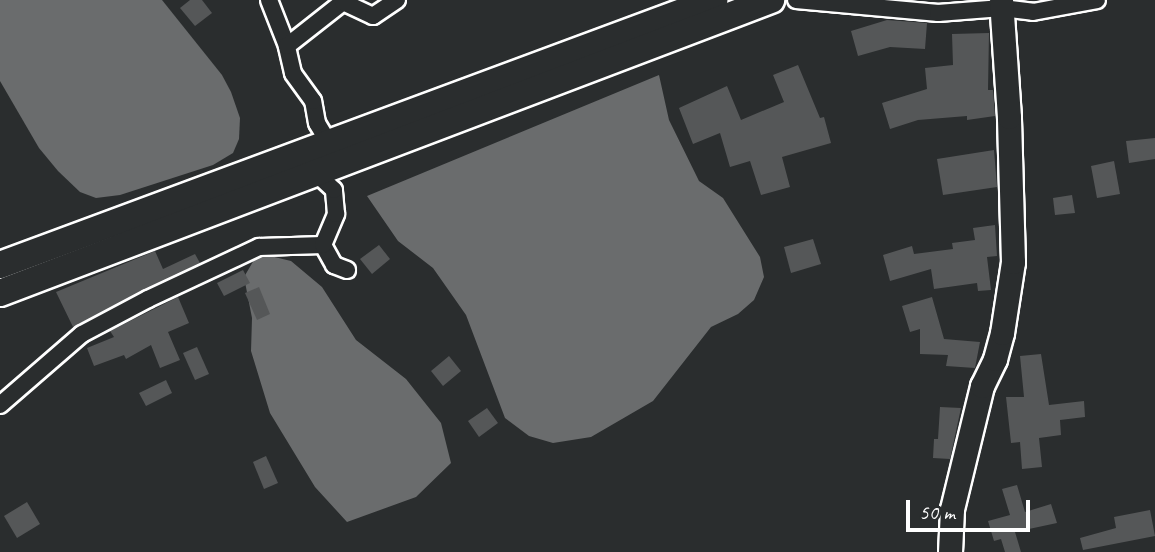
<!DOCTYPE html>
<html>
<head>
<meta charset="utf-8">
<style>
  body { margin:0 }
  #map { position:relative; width:1155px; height:552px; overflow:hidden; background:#2a2d2e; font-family:Caveat,sans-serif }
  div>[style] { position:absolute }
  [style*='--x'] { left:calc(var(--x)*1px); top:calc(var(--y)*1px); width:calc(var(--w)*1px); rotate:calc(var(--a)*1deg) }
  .water>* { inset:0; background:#6a6c6d }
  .building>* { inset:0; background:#555758 }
  .roads { filter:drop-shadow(2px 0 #fff) drop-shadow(-2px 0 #fff) drop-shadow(0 2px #fff) drop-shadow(0 -2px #fff) }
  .street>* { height:16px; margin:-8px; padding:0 8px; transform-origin:8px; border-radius:8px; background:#2a2d2e }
  .secondary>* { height:23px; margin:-11.5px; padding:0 11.5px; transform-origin:11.5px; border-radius:11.5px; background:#2a2d2e }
  .primary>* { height:26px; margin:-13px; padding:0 13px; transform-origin:13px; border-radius:13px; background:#2a2d2e }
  span { translate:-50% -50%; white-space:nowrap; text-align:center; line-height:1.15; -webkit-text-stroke:5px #2a2d2e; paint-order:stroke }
  .scale { position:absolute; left:906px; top:500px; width:124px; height:32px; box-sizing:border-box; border:4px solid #fff; border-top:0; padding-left:9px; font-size:21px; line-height:24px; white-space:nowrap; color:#fff; -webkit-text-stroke:5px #2a2d2e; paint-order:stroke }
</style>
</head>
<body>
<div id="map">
  <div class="water">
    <i style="clip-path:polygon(0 0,162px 0,222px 75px,231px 92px,240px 118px,239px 139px,233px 153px,213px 165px,120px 195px,96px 198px,80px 192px,58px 171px,39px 148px,0 81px)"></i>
    <i style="clip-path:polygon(659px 75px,669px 120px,699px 181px,723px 198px,760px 257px,764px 277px,754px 300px,738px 314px,711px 327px,653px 401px,591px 437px,553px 443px,529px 436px,505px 418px,466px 315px,433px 268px,398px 241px,367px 196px)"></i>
    <i style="clip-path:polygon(258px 253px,291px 261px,322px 287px,356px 340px,406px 379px,441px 423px,451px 463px,416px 497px,347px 522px,315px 487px,270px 413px,251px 351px,252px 318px,244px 277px)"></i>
  </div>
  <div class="building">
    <i style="clip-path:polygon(190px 0,202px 0,212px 13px,195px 26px,180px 8px)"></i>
    <i style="clip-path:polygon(887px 20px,927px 23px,925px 49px,890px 47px,858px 56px,851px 31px)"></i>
    <i style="clip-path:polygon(989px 33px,988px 90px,993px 90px,995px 116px,967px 120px,967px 116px,918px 120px,890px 129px,882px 103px,927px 89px,925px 68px,953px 65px,952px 34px)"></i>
    <i style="clip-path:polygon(798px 65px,820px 118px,824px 117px,831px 143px,782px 157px,790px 187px,761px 195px,750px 161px,730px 167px,720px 133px,693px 144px,679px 108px,727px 86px,741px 120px,784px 102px,773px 75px)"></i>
    <i style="clip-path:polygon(1155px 138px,1155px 159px,1129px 163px,1126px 141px)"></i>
    <i style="clip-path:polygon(994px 150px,997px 187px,943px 195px,937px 159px)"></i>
    <i style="clip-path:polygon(1114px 161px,1120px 194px,1097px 198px,1091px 166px)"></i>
    <i style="clip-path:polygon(1072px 195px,1075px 213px,1055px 215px,1053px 198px)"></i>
    <i style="clip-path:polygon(995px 225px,997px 256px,987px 257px,991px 290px,978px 291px,977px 283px,934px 289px,931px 269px,890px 281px,883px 255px,912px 246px,914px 254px,953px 249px,952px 243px,975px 240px,973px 228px)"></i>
    <i style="clip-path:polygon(813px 239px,821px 264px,791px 273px,784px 247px)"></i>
    <i style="clip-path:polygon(379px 245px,390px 259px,372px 274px,360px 259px)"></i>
    <i style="clip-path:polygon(155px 251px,163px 269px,195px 254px,200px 263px,73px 327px,56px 292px)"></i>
    <i style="clip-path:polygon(243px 270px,250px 283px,224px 296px,217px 283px)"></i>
    <i style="clip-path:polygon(259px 287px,270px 314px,257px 320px,245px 293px)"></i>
    <i style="clip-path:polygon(178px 297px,189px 323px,168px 332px,180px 360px,160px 368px,151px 345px,126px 359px,124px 355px,94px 366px,87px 348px,114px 337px,110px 331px)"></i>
    <i style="clip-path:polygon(932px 297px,944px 339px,980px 342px,975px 368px,946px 366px,948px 355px,920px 354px,920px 329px,910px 332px,902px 306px)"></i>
    <i style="clip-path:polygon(197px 347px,209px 374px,195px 380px,183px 353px)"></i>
    <i style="clip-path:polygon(1041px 354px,1049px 405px,1084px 401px,1085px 417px,1060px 420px,1061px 435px,1039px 438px,1042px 467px,1022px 469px,1020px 442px,1011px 443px,1006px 397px,1024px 397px,1020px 356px)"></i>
    <i style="clip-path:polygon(449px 356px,461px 371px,443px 386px,431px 371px)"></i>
    <i style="clip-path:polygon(166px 380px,172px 393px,146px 406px,139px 393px)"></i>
    <i style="clip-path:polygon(940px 407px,961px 408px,950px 459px,933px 458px,934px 439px,938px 439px)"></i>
    <i style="clip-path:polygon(487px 408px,498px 423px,479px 437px,468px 421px)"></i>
    <i style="clip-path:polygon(266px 456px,278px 483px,264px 489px,253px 462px)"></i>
    <i style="clip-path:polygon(1017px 485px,1025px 512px,1051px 504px,1057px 523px,1015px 532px,1021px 552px,1005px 552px,1001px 539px,994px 541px,988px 521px,1010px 515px,1002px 489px)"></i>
    <i style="clip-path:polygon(27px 502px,40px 524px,17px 538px,4px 516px)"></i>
    <i style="clip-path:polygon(1150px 510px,1155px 536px,1083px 550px,1080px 538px,1116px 528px,1114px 517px)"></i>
  </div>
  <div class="roads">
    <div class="street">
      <i style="--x:269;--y:0;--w:49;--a:68.6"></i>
      <i style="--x:796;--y:0;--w:143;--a:5.2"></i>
      <i style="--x:938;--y:13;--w:64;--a:-4.5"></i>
      <i style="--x:1002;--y:8;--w:31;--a:7"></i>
      <i style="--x:1033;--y:12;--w:65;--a:-10.6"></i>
      <i style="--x:329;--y:143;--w:23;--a:-121"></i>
      <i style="--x:317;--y:123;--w:22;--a:-100"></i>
      <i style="--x:313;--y:101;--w:34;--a:-126"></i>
      <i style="--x:293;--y:73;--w:28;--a:-103"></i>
      <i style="--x:287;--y:46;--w:71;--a:-38.2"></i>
      <i style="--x:343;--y:2;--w:33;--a:25"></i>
      <i style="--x:373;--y:16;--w:29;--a:-34"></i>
      <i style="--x:323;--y:245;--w:23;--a:61"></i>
      <i style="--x:334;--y:265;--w:14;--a:21"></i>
      <i style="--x:0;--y:405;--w:108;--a:-40.9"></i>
      <i style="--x:82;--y:334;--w:75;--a:-27.9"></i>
      <i style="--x:148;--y:299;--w:123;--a:-25.1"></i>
      <i style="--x:259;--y:247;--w:64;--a:-1.8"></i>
      <i style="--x:323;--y:245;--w:34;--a:-67"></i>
      <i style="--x:336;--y:214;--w:24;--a:-95"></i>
      <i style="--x:334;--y:190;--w:23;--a:-137"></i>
    </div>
    <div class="secondary">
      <i style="--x:950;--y:552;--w:43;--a:-87.3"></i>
      <i style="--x:952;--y:509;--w:127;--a:-76.3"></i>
      <i style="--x:982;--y:386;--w:30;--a:-64"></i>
      <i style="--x:995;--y:359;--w:27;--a:-75"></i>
      <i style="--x:1002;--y:333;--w:72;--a:-81.2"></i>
      <i style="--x:1013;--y:262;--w:145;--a:-91.6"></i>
      <i style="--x:1009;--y:117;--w:117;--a:-93.9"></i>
    </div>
    <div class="primary">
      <i style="--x:0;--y:265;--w:762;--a:-20.36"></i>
      <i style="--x:0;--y:293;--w:825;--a:-20.81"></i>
    </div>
  </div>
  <div class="scale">50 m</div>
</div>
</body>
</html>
